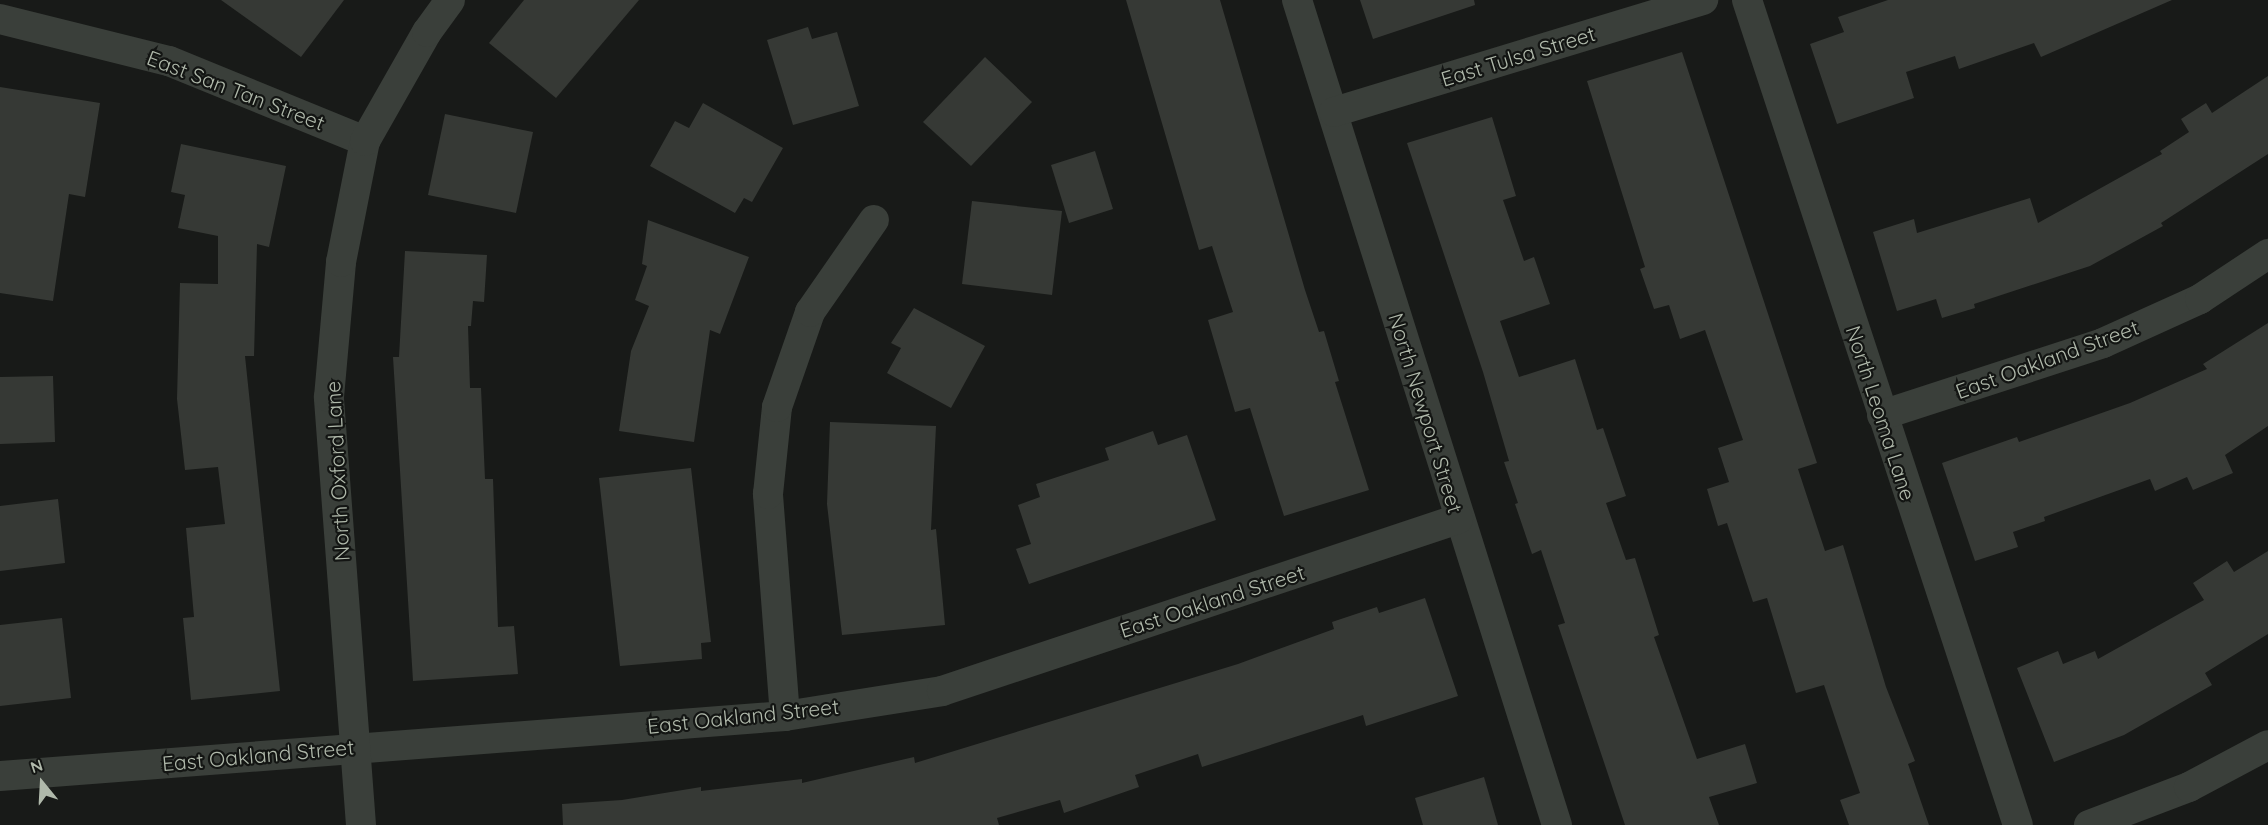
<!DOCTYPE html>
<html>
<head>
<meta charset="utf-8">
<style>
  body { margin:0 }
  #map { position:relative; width:2268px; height:825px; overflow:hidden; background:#181a18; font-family:Quicksand,sans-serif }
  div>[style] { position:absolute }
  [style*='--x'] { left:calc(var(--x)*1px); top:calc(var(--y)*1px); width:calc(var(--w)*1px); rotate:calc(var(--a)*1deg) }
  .building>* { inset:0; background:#363935 }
  .street>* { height:30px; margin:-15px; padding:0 15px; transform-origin:15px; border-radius:15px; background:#3a3f3a }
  span { translate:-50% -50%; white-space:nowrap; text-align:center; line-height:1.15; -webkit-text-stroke:4.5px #131513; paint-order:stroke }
  .street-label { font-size:21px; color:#b0b9ab }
  .north { position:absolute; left:12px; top:753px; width:60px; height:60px; -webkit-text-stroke:4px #131513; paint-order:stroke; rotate:342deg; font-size:16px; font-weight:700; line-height:24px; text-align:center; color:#b0b9ab }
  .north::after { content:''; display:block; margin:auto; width:21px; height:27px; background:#b0b9ab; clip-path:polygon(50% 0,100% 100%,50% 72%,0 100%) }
</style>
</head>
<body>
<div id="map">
  <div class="building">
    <i style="clip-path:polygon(221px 0,344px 0,301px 57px)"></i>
    <i style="clip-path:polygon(524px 0,639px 0,556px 98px,489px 43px)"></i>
    <i style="clip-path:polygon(1126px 0,1220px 0,1305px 290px,1319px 332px,1324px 331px,1339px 381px,1335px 382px,1369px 490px,1284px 516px,1250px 408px,1235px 412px,1208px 320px,1233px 312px,1212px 246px,1199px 250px)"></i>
    <i style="clip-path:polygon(1360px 0,1474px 0,1475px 5px,1373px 39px)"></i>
    <i style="clip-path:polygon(1888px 0,2172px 0,2041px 57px,2034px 43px,1959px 69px,1955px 56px,1906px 72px,1914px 98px,1837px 124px,1810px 44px,1844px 32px,1838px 17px)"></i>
    <i style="clip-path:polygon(808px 27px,812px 39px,837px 32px,859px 106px,793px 125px,767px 40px)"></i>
    <i style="clip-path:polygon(1682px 52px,1817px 463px,1798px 469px,1825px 551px,1843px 545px,1886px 687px,1915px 761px,1908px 764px,1929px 825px,1849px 825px,1840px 800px,1860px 793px,1824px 685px,1796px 693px,1767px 598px,1753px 602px,1727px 523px,1718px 526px,1707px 489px,1729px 482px,1718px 448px,1743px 440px,1705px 330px,1680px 339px,1669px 305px,1654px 309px,1640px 269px,1645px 267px,1587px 81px)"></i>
    <i style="clip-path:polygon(985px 57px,1032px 102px,971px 166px,923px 122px)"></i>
    <i style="clip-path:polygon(2268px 76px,2268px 154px,2161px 223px,2163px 226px,2090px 266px,1974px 304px,1975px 308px,1942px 318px,1936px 299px,1897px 311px,1873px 232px,1914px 219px,1917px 233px,2030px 198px,2038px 223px,2162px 154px,2160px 151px,2189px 132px,2181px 119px,2206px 103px,2212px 113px)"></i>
    <i style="clip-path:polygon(0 87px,100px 103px,85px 197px,69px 194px,53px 301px,0 293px)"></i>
    <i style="clip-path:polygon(703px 103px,783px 148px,752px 202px,744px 198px,735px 213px,650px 166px,675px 121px,689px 128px)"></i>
    <i style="clip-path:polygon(445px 114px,533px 132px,516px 213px,428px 195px)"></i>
    <i style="clip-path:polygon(1492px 117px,1516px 196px,1503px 200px,1524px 261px,1534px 257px,1550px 304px,1500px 321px,1519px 377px,1575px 359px,1597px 430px,1603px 428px,1626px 496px,1606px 503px,1626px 560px,1635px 558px,1659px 635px,1654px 637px,1697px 759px,1745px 744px,1757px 783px,1709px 797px,1719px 825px,1625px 825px,1558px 625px,1565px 623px,1541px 550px,1532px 554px,1515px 504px,1518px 503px,1504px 462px,1509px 461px,1483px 372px,1407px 143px)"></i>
    <i style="clip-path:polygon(181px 144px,286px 166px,269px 247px,257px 244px,254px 356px,245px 356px,280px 691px,191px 700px,183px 618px,194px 617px,186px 528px,225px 524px,218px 467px,185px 470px,177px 399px,180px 283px,218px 284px,218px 236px,178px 228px,185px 195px,171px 192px)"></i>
    <i style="clip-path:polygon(1095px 151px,1113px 209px,1069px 223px,1051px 165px)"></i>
    <i style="clip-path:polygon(972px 201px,1062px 211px,1052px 295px,962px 284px)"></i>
    <i style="clip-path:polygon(648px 220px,749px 257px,720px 334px,710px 330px,694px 442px,619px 431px,631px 351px,649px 306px,635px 300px,647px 266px,642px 264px)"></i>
    <i style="clip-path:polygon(405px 251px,487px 255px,484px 302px,473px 301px,471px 326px,468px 326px,470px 388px,481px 388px,485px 479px,493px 479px,498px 627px,514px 626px,518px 674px,413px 681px,393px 357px,399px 357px)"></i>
    <i style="clip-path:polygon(914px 308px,985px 346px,951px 408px,887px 373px,901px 348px,891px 343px)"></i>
    <i style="clip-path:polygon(2268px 323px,2268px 426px,2225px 455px,2233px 473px,2193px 490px,2187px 477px,2155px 491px,2150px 479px,2044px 517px,2045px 521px,2013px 532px,2018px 547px,1975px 561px,1942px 463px,2017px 437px,2019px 442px,2130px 403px,2207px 369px,2203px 364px)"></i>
    <i style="clip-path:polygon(53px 376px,55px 442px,0 444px,0 377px)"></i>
    <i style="clip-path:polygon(830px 422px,936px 426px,931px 530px,936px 529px,945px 625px,842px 635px,827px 504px)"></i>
    <i style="clip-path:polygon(1153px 431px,1158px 445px,1187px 435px,1216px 520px,1029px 584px,1016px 549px,1031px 544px,1018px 505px,1040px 497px,1036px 484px,1109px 460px,1105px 448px)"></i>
    <i style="clip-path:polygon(691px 468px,711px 642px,701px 643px,702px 659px,620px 666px,599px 478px)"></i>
    <i style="clip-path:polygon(58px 499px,65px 563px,0 571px,0 506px)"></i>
    <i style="clip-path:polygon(2268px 551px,2268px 634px,2205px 673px,2212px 685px,2124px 735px,2054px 762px,2017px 668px,2058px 651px,2063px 664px,2095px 651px,2098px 659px,2204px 600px,2193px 583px,2227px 561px,2234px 572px)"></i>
    <i style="clip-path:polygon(1425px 598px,1458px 696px,1366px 726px,1363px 715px,1202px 767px,1198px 754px,1135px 775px,1139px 787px,1064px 813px,1060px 800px,997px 818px,999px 825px,563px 825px,562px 804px,622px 800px,701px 787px,701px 791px,802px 779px,802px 783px,914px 757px,915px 763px,1238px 664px,1334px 629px,1332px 622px,1377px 607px,1379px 613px)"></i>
    <i style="clip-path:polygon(62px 618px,71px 698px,0 706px,0 625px)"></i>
    <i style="clip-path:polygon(1484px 777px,1498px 825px,1423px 825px,1415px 798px)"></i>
  </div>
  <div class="street">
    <i style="--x:1297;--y:0;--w:865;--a:72.51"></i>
    <i style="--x:1747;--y:0;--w:868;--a:71.82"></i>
    <i style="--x:0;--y:19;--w:174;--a:14"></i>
    <i style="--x:169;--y:61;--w:212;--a:22.2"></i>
    <i style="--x:1334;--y:112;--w:386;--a:-16.9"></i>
    <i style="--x:1882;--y:415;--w:232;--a:-18"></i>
    <i style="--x:2103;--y:343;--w:107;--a:-24.4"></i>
    <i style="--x:2200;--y:299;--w:82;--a:-33.5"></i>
    <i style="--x:785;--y:716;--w:223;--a:-94.4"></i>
    <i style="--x:768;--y:494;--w:87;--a:-84.1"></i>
    <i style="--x:777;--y:407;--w:101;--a:-70.8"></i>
    <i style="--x:810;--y:312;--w:112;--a:-55.2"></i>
    <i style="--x:0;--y:776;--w:787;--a:-4.37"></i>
    <i style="--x:785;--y:716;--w:159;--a:-9"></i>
    <i style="--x:942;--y:691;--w:544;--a:-18.43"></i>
    <i style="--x:361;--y:825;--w:429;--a:-94.3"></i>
    <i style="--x:329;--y:397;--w:136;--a:-84.9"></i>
    <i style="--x:341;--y:262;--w:123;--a:-78.8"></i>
    <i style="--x:365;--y:141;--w:125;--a:-60.4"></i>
    <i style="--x:427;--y:32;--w:39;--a:-54"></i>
    <i style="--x:2089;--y:825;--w:107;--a:-20.8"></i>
    <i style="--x:2189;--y:787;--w:89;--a:-28"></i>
  </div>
  <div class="street-label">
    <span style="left:1518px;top:56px;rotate:-17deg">East Tulsa Street</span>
    <span style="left:236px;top:90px;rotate:21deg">East San Tan Street</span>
    <span style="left:2047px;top:359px;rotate:-20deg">East Oakland Street</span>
    <span style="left:1426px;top:413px;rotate:73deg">North Newport Street</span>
    <span style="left:1881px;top:413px;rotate:72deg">North Leoma Lane</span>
    <span style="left:337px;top:471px;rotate:-93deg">North Oxford Lane</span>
    <span style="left:1212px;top:601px;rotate:-18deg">East Oakland Street</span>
    <span style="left:743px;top:716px;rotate:-6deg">East Oakland Street</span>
    <span style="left:258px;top:755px;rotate:-5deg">East Oakland Street</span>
  </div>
  <div class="north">N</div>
</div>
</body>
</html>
